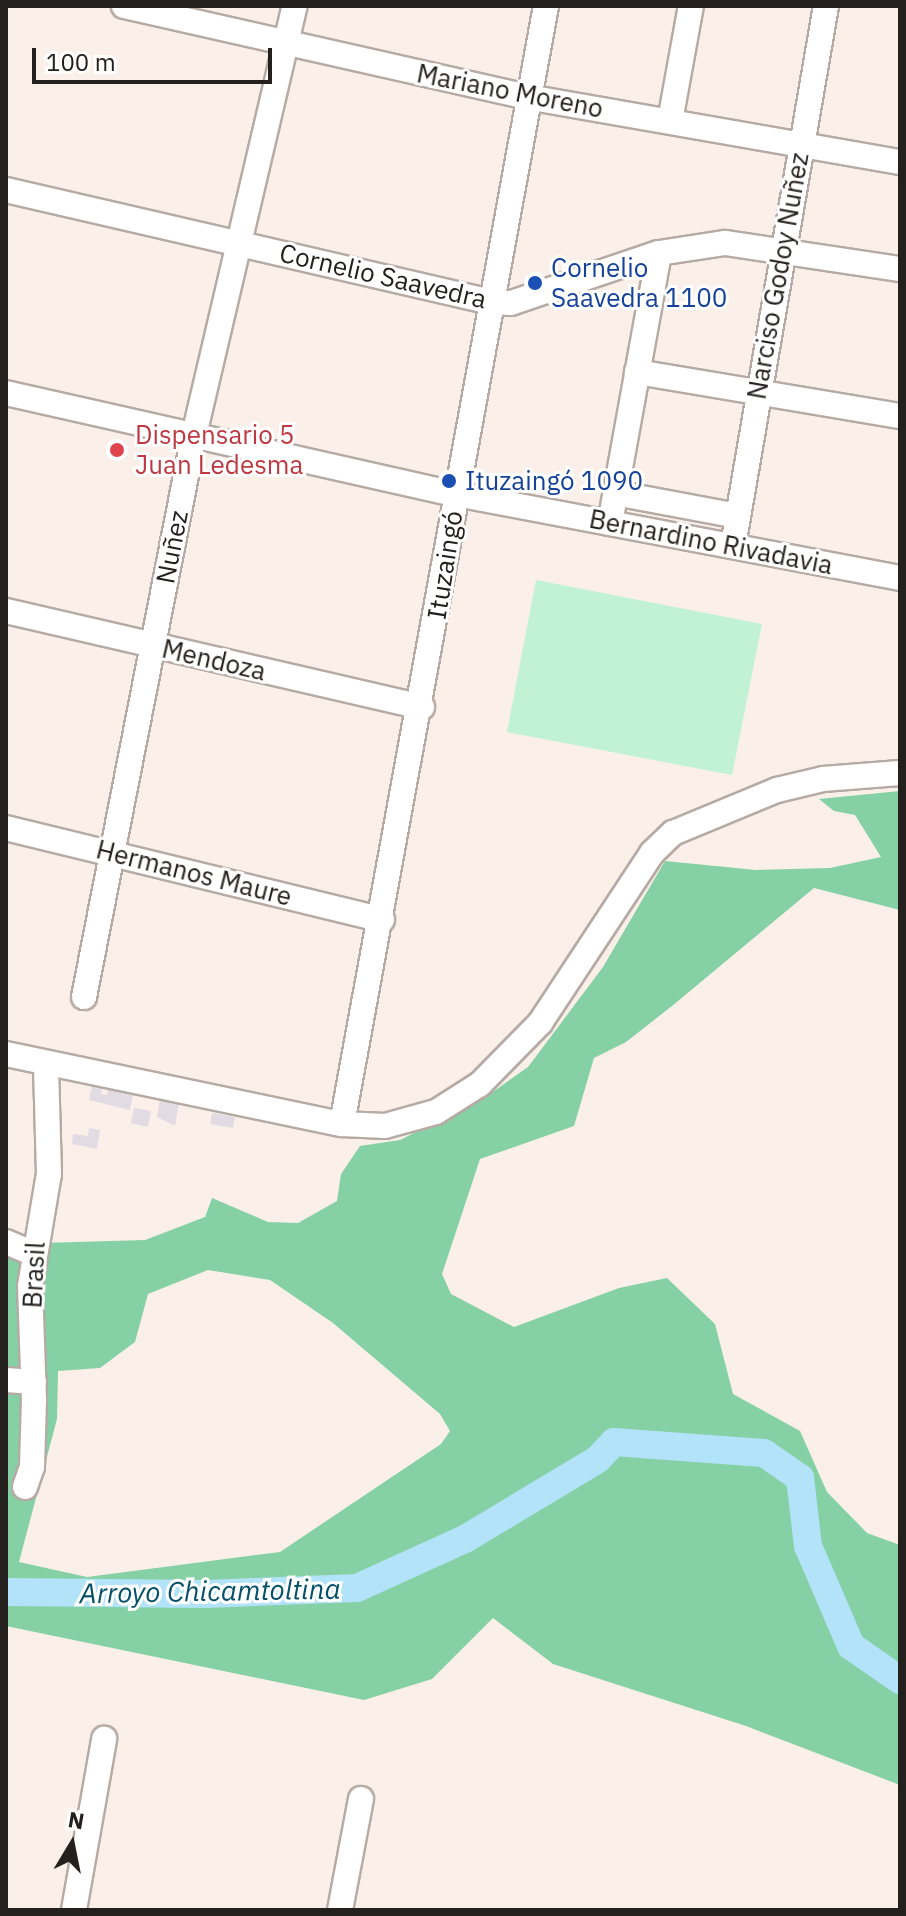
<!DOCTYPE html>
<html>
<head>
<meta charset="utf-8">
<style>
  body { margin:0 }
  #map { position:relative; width:906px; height:1916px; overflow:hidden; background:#faf0e9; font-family:"IBM Plex Sans",sans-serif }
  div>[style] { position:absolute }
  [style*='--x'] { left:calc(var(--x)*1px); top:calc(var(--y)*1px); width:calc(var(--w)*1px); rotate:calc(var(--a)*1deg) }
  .green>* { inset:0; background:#c0f2d3 }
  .forest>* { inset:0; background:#86d0a5 }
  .river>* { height:28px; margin:-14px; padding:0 14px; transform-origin:14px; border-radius:14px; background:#b2e3f8 }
  .building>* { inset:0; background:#e3dbe4 }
  .roads { filter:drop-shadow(2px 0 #b5aba4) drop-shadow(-2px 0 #b5aba4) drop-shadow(0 2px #b5aba4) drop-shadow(0 -2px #b5aba4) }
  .minor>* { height:24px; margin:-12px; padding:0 12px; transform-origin:12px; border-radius:12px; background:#fff }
  .dots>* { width:22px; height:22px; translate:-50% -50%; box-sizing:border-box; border:4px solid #fff; border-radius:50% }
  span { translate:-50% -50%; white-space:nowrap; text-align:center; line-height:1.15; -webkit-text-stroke:6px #fff; paint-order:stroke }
  .street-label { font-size:26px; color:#23201d }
  .transit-label { font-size:26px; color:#164399 }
  .left { translate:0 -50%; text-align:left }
  .health-label { font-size:26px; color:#be3a42 }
  .water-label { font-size:28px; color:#055169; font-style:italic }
  .frame { position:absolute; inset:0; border:8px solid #23201d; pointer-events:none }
  .north { position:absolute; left:32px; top:1804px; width:80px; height:80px; -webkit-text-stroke:6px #fff; paint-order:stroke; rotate:10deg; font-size:22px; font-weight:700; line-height:32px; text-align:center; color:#23201d }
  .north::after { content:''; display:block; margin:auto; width:28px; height:36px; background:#23201d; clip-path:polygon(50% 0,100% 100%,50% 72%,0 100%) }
  .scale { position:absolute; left:32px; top:48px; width:240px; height:36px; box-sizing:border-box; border:4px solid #23201d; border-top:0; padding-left:10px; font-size:24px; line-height:28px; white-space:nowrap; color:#23201d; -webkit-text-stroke:6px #fff; paint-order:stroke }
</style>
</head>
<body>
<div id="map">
  <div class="green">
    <i style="clip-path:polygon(536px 580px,762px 624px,732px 775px,507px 732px)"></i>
  </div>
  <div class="forest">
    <i style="clip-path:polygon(evenodd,900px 791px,900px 910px,814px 888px,672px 1006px,626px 1042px,594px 1058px,574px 1126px,480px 1159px,442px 1274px,451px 1294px,514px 1327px,619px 1288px,667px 1278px,715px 1324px,733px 1394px,800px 1431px,827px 1492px,867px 1533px,900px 1545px,900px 1785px,746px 1726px,553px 1664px,493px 1618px,432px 1679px,364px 1700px,6px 1626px,6px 1244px,145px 1240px,205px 1217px,212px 1198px,268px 1222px,298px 1223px,337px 1201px,341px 1174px,360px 1146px,400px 1140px,484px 1098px,528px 1067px,603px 967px,665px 861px,756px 870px,830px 868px,881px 857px,855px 815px,834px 811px,819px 799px,900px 791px,208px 1270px,270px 1280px,333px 1323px,440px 1414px,450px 1431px,441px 1444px,280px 1552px,87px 1577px,19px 1562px,57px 1419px,58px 1371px,100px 1368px,135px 1342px,148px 1294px,208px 1270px)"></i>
  </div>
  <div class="river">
    <i style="--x:6;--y:1592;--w:200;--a:0.6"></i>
    <i style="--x:206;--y:1594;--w:151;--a:-2.3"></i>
    <i style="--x:357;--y:1588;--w:119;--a:-24.4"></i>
    <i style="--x:465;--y:1539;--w:155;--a:-31"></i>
    <i style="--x:598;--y:1459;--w:23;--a:-47"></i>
    <i style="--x:614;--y:1442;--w:150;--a:4.2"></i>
    <i style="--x:764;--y:1453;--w:44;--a:34.8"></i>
    <i style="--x:800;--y:1478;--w:68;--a:83.3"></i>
    <i style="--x:808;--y:1546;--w:109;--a:66.7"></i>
    <i style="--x:851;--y:1646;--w:60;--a:34.8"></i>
  </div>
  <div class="building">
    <i style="clip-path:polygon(92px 1086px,102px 1089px,101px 1094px,107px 1095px,108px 1090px,133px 1094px,130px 1110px,89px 1100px)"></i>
    <i style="clip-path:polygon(160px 1100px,179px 1103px,175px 1126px,157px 1117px)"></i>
    <i style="clip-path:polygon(134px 1108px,151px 1111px,148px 1127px,131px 1123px)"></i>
    <i style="clip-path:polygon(212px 1113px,235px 1117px,233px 1128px,210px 1124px)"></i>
    <i style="clip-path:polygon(89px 1128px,100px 1130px,97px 1149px,72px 1144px,73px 1134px,88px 1136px)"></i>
  </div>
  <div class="roads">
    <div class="minor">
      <i style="--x:124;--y:6;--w:413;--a:12.7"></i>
      <i style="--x:527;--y:97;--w:379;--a:9.9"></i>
      <i style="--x:670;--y:121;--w:117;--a:-79.7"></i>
      <i style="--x:6;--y:190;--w:499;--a:13"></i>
      <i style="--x:492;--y:302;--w:19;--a:3"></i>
      <i style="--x:511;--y:303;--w:156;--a:-18.7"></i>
      <i style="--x:659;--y:253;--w:67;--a:-8.6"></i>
      <i style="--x:725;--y:243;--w:177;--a:8.5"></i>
      <i style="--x:637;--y:372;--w:267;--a:9.5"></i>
      <i style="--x:6;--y:393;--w:461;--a:12.7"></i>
      <i style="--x:456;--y:494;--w:452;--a:10.7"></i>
      <i style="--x:615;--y:493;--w:125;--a:10.6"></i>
      <i style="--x:610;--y:523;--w:274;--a:-79.7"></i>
      <i style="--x:733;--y:546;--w:548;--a:-80.23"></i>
      <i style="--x:6;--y:611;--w:427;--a:13"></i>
      <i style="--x:6;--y:828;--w:387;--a:13.7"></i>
      <i style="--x:84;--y:997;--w:573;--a:-78.93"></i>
      <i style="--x:194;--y:435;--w:441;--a:-76.8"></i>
      <i style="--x:6;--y:1054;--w:343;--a:11.8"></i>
      <i style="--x:342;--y:1124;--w:43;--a:2.7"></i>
      <i style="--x:385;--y:1126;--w:53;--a:-15.4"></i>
      <i style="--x:436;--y:1112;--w:52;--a:-32.5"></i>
      <i style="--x:480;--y:1084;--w:86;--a:-45.5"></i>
      <i style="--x:540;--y:1023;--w:204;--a:-56.6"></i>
      <i style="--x:652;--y:853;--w:29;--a:-44"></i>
      <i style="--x:673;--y:833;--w:113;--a:-22.5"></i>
      <i style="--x:777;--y:790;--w:47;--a:-13.4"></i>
      <i style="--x:823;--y:779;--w:77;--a:-4.5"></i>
      <i style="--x:342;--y:1124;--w:1136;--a:-79.66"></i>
      <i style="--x:6;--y:1242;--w:30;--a:23"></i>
      <i style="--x:6;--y:1380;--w:28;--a:4"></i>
      <i style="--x:25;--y:1487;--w:21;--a:-71"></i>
      <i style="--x:32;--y:1467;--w:67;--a:-88.3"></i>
      <i style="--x:34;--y:1400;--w:114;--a:-92"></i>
      <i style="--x:30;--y:1286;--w:114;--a:-80.4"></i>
      <i style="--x:49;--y:1174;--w:110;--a:-91.6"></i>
      <i style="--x:74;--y:1910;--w:174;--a:-80"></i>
      <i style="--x:340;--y:1910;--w:113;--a:-79.3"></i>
    </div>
  </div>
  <div class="dots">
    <i style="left:535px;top:283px;background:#1a4fb4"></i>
    <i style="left:117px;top:450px;background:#e0444e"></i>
    <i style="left:449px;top:481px;background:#1a4fb4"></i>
  </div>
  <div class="street-label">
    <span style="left:510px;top:91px;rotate:11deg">Mariano Moreno</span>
    <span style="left:383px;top:276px;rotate:13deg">Cornelio Saavedra</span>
    <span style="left:778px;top:276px;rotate:-80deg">Narciso Godoy Nuñez</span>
    <span style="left:711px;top:542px;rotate:11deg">Bernardino Rivadavia</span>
    <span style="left:172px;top:547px;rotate:-79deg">Nuñez</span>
    <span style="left:445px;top:565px;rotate:-81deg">Ituzaingó</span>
    <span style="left:214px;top:660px;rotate:13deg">Mendoza</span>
    <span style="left:194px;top:873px;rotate:14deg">Hermanos Maure</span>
    <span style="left:34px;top:1275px;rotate:-87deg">Brasil</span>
  </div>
  <div class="transit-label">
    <span class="left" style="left:551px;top:283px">Cornelio<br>Saavedra 1100</span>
    <span class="left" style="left:465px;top:481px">Ituzaingó 1090</span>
  </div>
  <div class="health-label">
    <span class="left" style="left:135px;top:450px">Dispensario 5<br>Juan Ledesma</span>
  </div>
  <div class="water-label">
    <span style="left:210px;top:1591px;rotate:-1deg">Arroyo Chicamtoltina</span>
  </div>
  <div class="frame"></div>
  <div class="north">N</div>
  <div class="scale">100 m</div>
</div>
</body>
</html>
